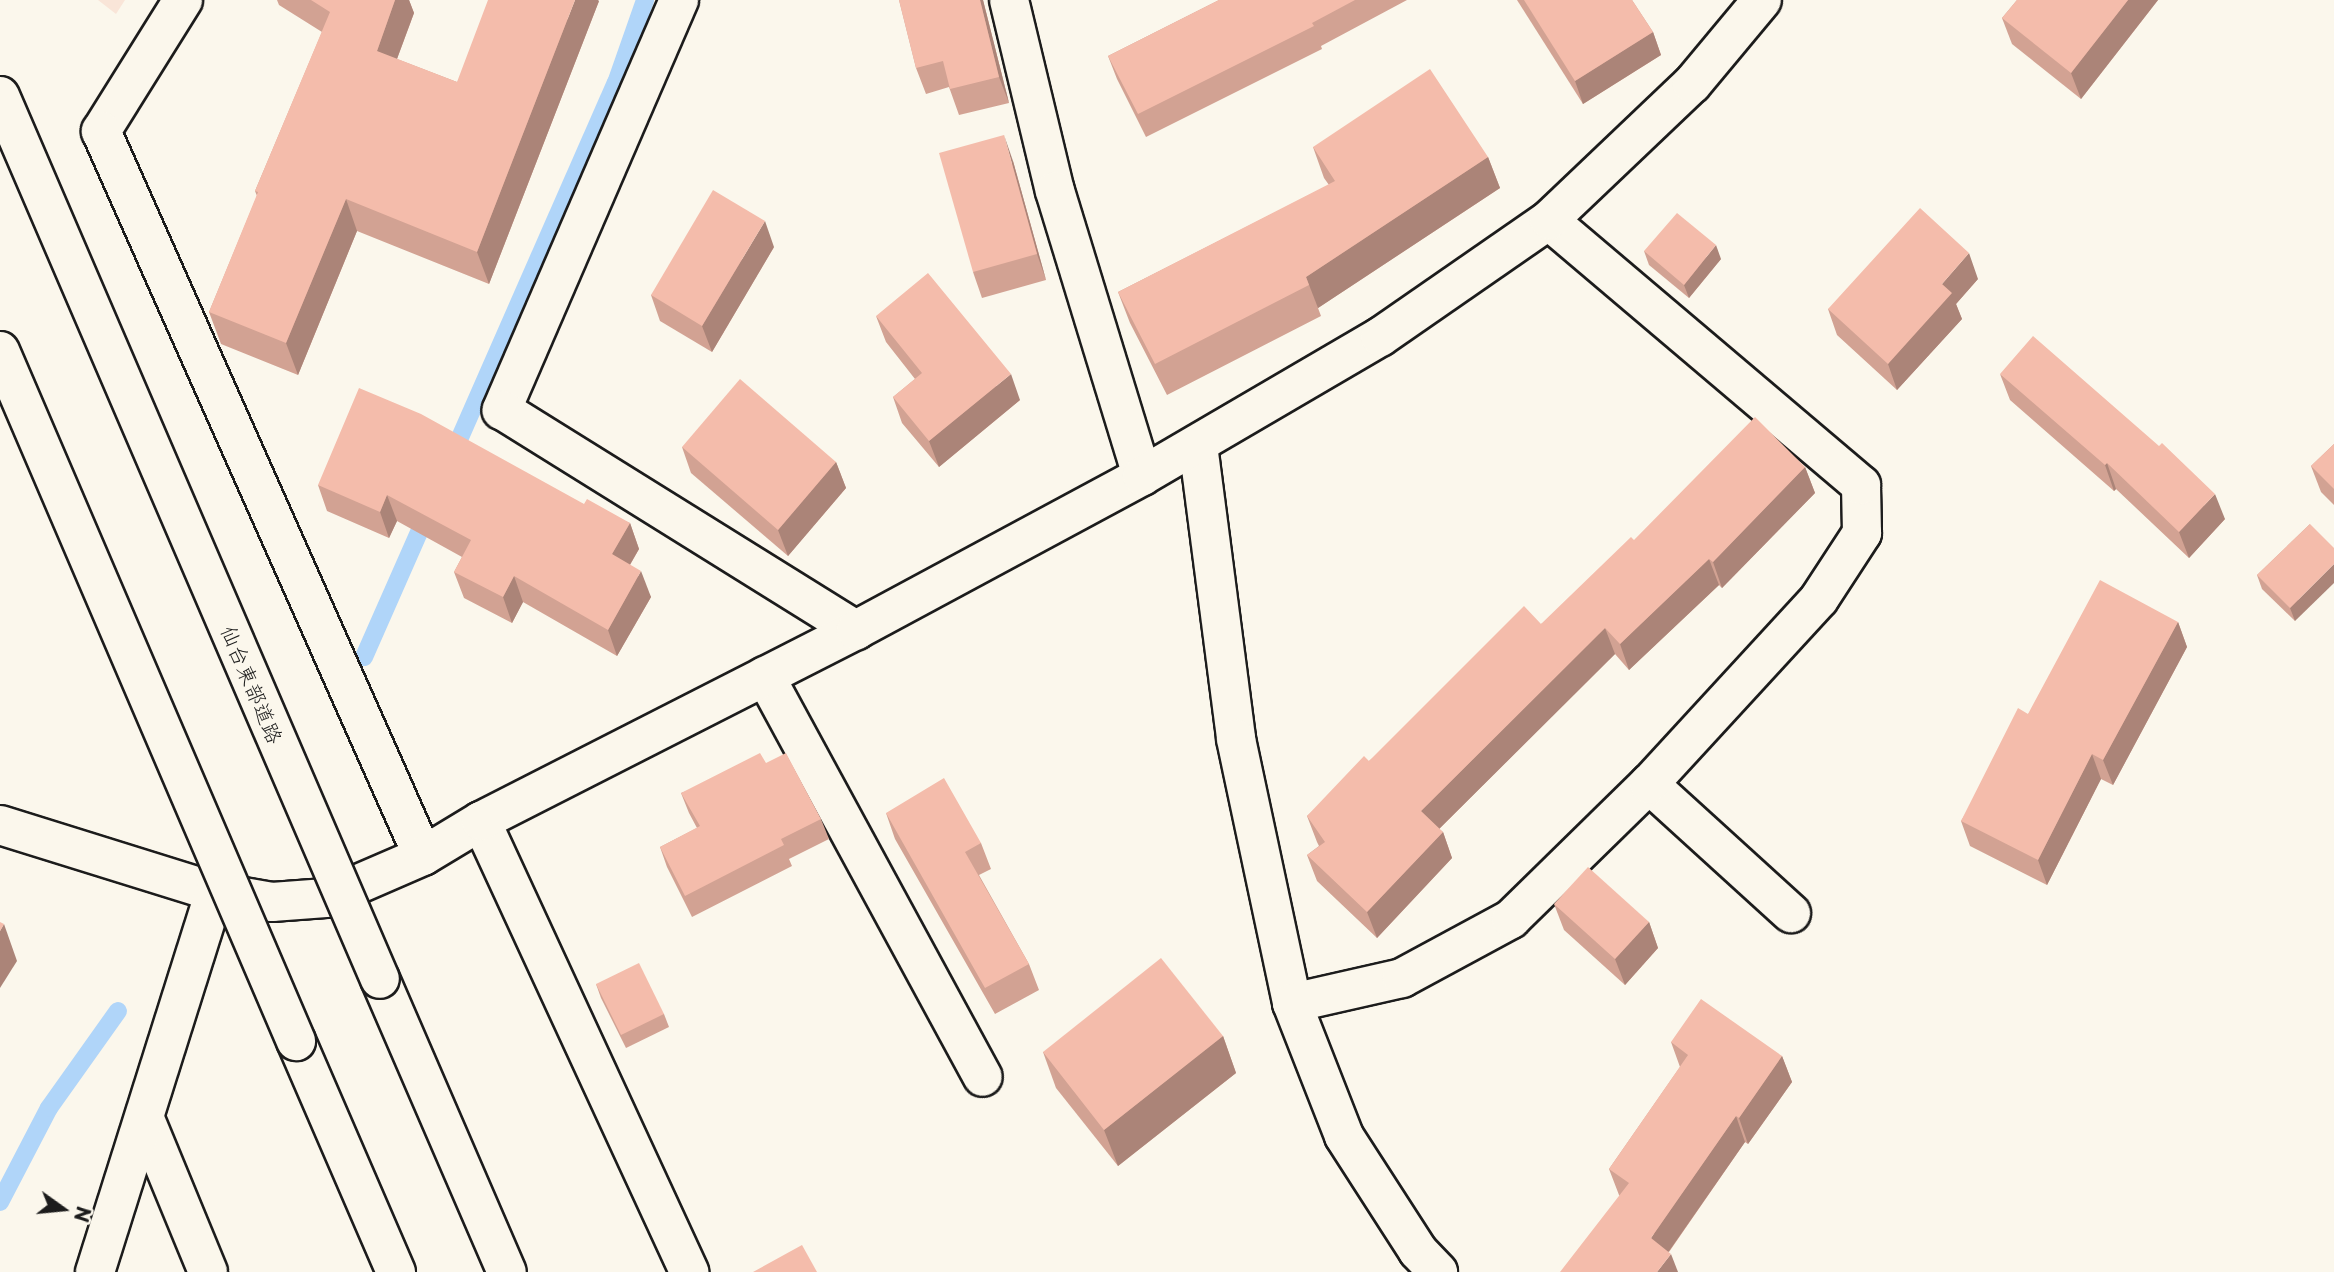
<!DOCTYPE html>
<html>
<head>
<meta charset="utf-8">
<style>
  body { margin:0 }
  #map { position:relative; width:2334px; height:1272px; overflow:hidden; background:#fbf7ec; font-family:"Playpen Sans","Klee One",sans-serif }
  div>[style] { position:absolute }
  [style*='--x'] { left:calc(var(--x)*1px); top:calc(var(--y)*1px); width:calc(var(--w)*1px); rotate:calc(var(--a)*1deg) }
  .built>* { inset:0; background:#f9e5d8 }
  .stream>* { height:18px; margin:-9px; padding:0 9px; transform-origin:9px; border-radius:9px; background:#b0d5f9 }
  .roads { filter:drop-shadow(2px 0 #1c1c1c) drop-shadow(-2px 0 #1c1c1c) drop-shadow(0 2px #1c1c1c) drop-shadow(0 -2px #1c1c1c) }
  .minor>* { height:38px; margin:-19px; padding:0 19px; transform-origin:19px; border-radius:19px; background:#fbf7ec }
  .tertiary>* { height:38px; margin:-19px; padding:0 19px; transform-origin:19px; border-radius:19px; background:#fbf7ec }
  .motorway>* { height:38px; margin:-19px; padding:0 19px; transform-origin:19px; border-radius:19px; background:#fbf7ec }
  .bridges { filter:drop-shadow(2px 0 #1c1c1c) drop-shadow(-2px 0 #1c1c1c) drop-shadow(0 2px #1c1c1c) drop-shadow(0 -2px #1c1c1c) }
  .motorway-bridge>* { height:38px; margin:-19px; padding:0 19px; transform-origin:19px; border-radius:19px; background:#fbf7ec }
  .wall>* { inset:0; background:#d2a293 }
  .shaded-wall>* { inset:0; background:#ab8478 }
  .building>* { inset:0; background:#f4bcab }
  span { translate:-50% -50%; white-space:nowrap; text-align:center; line-height:1.15; -webkit-text-stroke:7px #fbf7ec; paint-order:stroke }
  .street-label { font-size:21px; color:#1c1c1c }
  .north { position:absolute; left:28px; top:1174px; width:70px; height:70px; -webkit-text-stroke:5px #fbf7ec; paint-order:stroke; rotate:105deg; font-size:19px; font-weight:700; line-height:28px; text-align:center; color:#1c1c1c }
  .north::after { content:''; display:block; margin:auto; width:24px; height:32px; background:#1c1c1c; clip-path:polygon(50% 0,100% 100%,50% 72%,0 100%) }
</style>
</head>
<body>
<div id="map">
  <div class="built">
    <i style="clip-path:polygon(98px 0,125px 0,116px 14px)"></i>
  </div>
  <div class="stream">
    <i style="--x:451;--y:458;--w:410;--a:-66.3"></i>
    <i style="--x:616;--y:83;--w:88;--a:-70.7"></i>
    <i style="--x:364;--y:657;--w:158;--a:-66.2"></i>
    <i style="--x:0;--y:1202;--w:106;--a:-62.5"></i>
    <i style="--x:49;--y:1108;--w:119;--a:-54.6"></i>
  </div>
  <div class="roads">
    <div class="minor">
      <i style="--x:183;--y:0;--w:155;--a:122"></i>
      <i style="--x:101;--y:131;--w:793;--a:66.05"></i>
      <i style="--x:679;--y:0;--w:447;--a:113.4"></i>
      <i style="--x:502;--y:410;--w:417;--a:31.9"></i>
      <i style="--x:1009;--y:0;--w:196;--a:76.5"></i>
      <i style="--x:1055;--y:191;--w:298;--a:73"></i>
      <i style="--x:1198;--y:445;--w:296;--a:82.6"></i>
      <i style="--x:1236;--y:739;--w:270;--a:78"></i>
      <i style="--x:1292;--y:1003;--w:143;--a:68.6"></i>
      <i style="--x:1344;--y:1136;--w:137;--a:57.2"></i>
      <i style="--x:1418;--y:1251;--w:29;--a:46"></i>
      <i style="--x:765;--y:676;--w:456;--a:61.5"></i>
      <i style="--x:1649;--y:784;--w:192;--a:42.3"></i>
      <i style="--x:481;--y:821;--w:497;--a:65.2"></i>
      <i style="--x:1292;--y:1003;--w:113;--a:-12.8"></i>
      <i style="--x:1402;--y:978;--w:124;--a:-28.4"></i>
      <i style="--x:1511;--y:919;--w:193;--a:-44.4"></i>
      <i style="--x:1649;--y:784;--w:251;--a:-47.4"></i>
      <i style="--x:1819;--y:599;--w:79;--a:-56.9"></i>
      <i style="--x:1862;--y:533;--w:48;--a:-91.2"></i>
      <i style="--x:1861;--y:485;--w:409;--a:-139.7"></i>
      <i style="--x:145;--y:1119;--w:165;--a:67.6"></i>
    </div>
    <div class="tertiary">
      <i style="--x:0;--y:825;--w:225;--a:17.3"></i>
      <i style="--x:215;--y:892;--w:58;--a:10"></i>
      <i style="--x:272;--y:902;--w:54;--a:-4.2"></i>
      <i style="--x:326;--y:898;--w:106;--a:-23.4"></i>
      <i style="--x:423;--y:856;--w:68;--a:-31.1"></i>
      <i style="--x:481;--y:821;--w:421;--a:-27"></i>
      <i style="--x:856;--y:630;--w:325;--a:-28.3"></i>
      <i style="--x:1142;--y:476;--w:276;--a:-30.3"></i>
      <i style="--x:1380;--y:337;--w:206;--a:-34.7"></i>
      <i style="--x:1549;--y:220;--w:197;--a:-43.6"></i>
      <i style="--x:1692;--y:84;--w:109;--a:-50.2"></i>
      <i style="--x:95;--y:1272;--w:398;--a:-72.5"></i>
    </div>
    <div class="motorway">
      <i style="--x:380;--y:979;--w:319;--a:66.6"></i>
      <i style="--x:296;--y:1041;--w:252;--a:66.6"></i>
    </div>
  </div>
  <div class="bridges">
    <div class="motorway-bridge">
      <i style="--x:0;--y:96;--w:961;--a:66.72"></i>
      <i style="--x:0;--y:351;--w:751;--a:66.78"></i>
    </div>
  </div>
  <div class="wall">
    <i style="clip-path:polygon(277px 0,409px 0,414px 13px,397px 59px,457px 82px,599px 1px,489px 284px,357px 231px,298px 375px,221px 344px,209px 312px,257px 196px,255px 191px,322px 32px,279px 5px)"></i>
    <i style="clip-path:polygon(899px 0,983px 0,1009px 103px,959px 115px,949px 87px,926px 94px,916px 68px)"></i>
    <i style="clip-path:polygon(1219px 0,1407px 0,1321px 46px,1322px 49px,1146px 137px,1117px 79px,1108px 56px)"></i>
    <i style="clip-path:polygon(1517px 0,1632px 0,1653px 32px,1661px 55px,1583px 104px)"></i>
    <i style="clip-path:polygon(2017px 0,2158px 0,2081px 99px,2012px 44px,2002px 18px)"></i>
    <i style="clip-path:polygon(1313px 147px,1488px 157px,1500px 188px,1318px 308px,1321px 316px,1167px 395px,1130px 323px,1118px 292px,1329px 185px,1324px 178px)"></i>
    <i style="clip-path:polygon(1013px 161px,1046px 280px,982px 298px,973px 272px)"></i>
    <i style="clip-path:polygon(774px 247px,712px 352px,660px 321px,651px 295px)"></i>
    <i style="clip-path:polygon(1644px 251px,1721px 259px,1689px 298px,1649px 265px)"></i>
    <i style="clip-path:polygon(1978px 279px,1956px 304px,1962px 319px,1897px 390px,1837px 335px,1828px 309px)"></i>
    <i style="clip-path:polygon(876px 316px,1020px 400px,939px 467px,902px 423px,893px 397px,915px 379px,886px 342px)"></i>
    <i style="clip-path:polygon(2000px 374px,2225px 519px,2189px 558px,2116px 489px,2114px 491px,2010px 400px)"></i>
    <i style="clip-path:polygon(2334px 444px,2334px 505px,2321px 492px,2311px 466px)"></i>
    <i style="clip-path:polygon(682px 447px,836px 462px,846px 488px,788px 556px,691px 473px)"></i>
    <i style="clip-path:polygon(1805px 467px,1815px 493px,1722px 588px,1719px 585px,1629px 670px,1615px 654px,1439px 829px,1443px 832px,1452px 858px,1377px 938px,1317px 881px,1307px 855px,1319px 846px,1317px 842px,1307px 816px,1369px 761px,1541px 624px)"></i>
    <i style="clip-path:polygon(318px 485px,584px 504px,630px 523px,639px 549px,630px 565px,651px 597px,617px 656px,523px 602px,512px 623px,464px 598px,454px 572px,462px 557px,397px 521px,389px 538px,327px 511px)"></i>
    <i style="clip-path:polygon(2310px 524px,2295px 621px,2262px 589px,2257px 575px)"></i>
    <i style="clip-path:polygon(2178px 622px,2187px 647px,2113px 785px,2101px 779px,2047px 885px,1970px 846px,1961px 821px,2028px 714px)"></i>
    <i style="clip-path:polygon(766px 763px,821px 819px,829px 839px,789px 859px,792px 866px,692px 917px,667px 867px,660px 847px,697px 828px,689px 813px,681px 793px)"></i>
    <i style="clip-path:polygon(886px 813px,981px 843px,991px 869px,979px 875px,1029px 964px,1039px 990px,995px 1014px,895px 839px)"></i>
    <i style="clip-path:polygon(1554px 904px,1649px 922px,1658px 948px,1625px 985px,1564px 930px)"></i>
    <i style="clip-path:polygon(596px 984px,664px 1014px,669px 1027px,626px 1048px,601px 998px)"></i>
    <i style="clip-path:polygon(1223px 1036px,1236px 1073px,1118px 1166px,1056px 1088px,1043px 1052px)"></i>
    <i style="clip-path:polygon(1671px 1042px,1782px 1056px,1792px 1082px,1748px 1144px,1745px 1142px,1669px 1252px,1619px 1195px,1609px 1169px,1680px 1067px)"></i>
  </div>
  <div class="shaded-wall">
    <i style="clip-path:polygon(395px 0,409px 0,414px 13px,388px 83px,377px 51px)"></i>
    <i style="clip-path:polygon(575px 0,598px 0,599px 1px,489px 284px,477px 252px)"></i>
    <i style="clip-path:polygon(980px 0,983px 0,1009px 103px,999px 77px)"></i>
    <i style="clip-path:polygon(2128px 0,2158px 0,2081px 99px,2071px 73px)"></i>
    <i style="clip-path:polygon(1653px 32px,1661px 55px,1583px 104px,1575px 81px)"></i>
    <i style="clip-path:polygon(1004px 135px,1013px 161px,1046px 280px,1037px 254px)"></i>
    <i style="clip-path:polygon(1488px 157px,1500px 188px,1318px 308px,1306px 277px)"></i>
    <i style="clip-path:polygon(346px 199px,357px 231px,298px 375px,286px 343px)"></i>
    <i style="clip-path:polygon(765px 221px,774px 247px,712px 352px,702px 326px)"></i>
    <i style="clip-path:polygon(1716px 245px,1721px 259px,1689px 298px,1684px 285px)"></i>
    <i style="clip-path:polygon(1969px 253px,1978px 279px,1956px 304px,1962px 319px,1897px 390px,1888px 364px,1942px 284px)"></i>
    <i style="clip-path:polygon(1011px 374px,1020px 400px,939px 467px,929px 441px)"></i>
    <i style="clip-path:polygon(836px 462px,846px 488px,788px 556px,778px 530px)"></i>
    <i style="clip-path:polygon(2107px 463px,2116px 489px,2114px 491px,2105px 465px)"></i>
    <i style="clip-path:polygon(1805px 467px,1815px 493px,1722px 588px,1713px 562px)"></i>
    <i style="clip-path:polygon(2215px 494px,2225px 519px,2189px 558px,2179px 532px)"></i>
    <i style="clip-path:polygon(387px 495px,397px 521px,389px 538px,380px 512px)"></i>
    <i style="clip-path:polygon(630px 523px,639px 549px,621px 580px,612px 554px)"></i>
    <i style="clip-path:polygon(1709px 559px,1719px 585px,1629px 670px,1620px 644px)"></i>
    <i style="clip-path:polygon(2334px 564px,2334px 583px,2295px 621px,2290px 608px)"></i>
    <i style="clip-path:polygon(641px 571px,651px 597px,617px 656px,608px 630px)"></i>
    <i style="clip-path:polygon(514px 576px,523px 602px,512px 623px,503px 597px)"></i>
    <i style="clip-path:polygon(2178px 622px,2187px 647px,2113px 785px,2103px 760px)"></i>
    <i style="clip-path:polygon(1605px 628px,1615px 654px,1431px 837px,1421px 811px)"></i>
    <i style="clip-path:polygon(2092px 754px,2101px 779px,2047px 885px,2038px 860px)"></i>
    <i style="clip-path:polygon(1443px 832px,1452px 858px,1377px 938px,1367px 912px)"></i>
    <i style="clip-path:polygon(1649px 922px,1658px 948px,1625px 985px,1615px 959px)"></i>
    <i style="clip-path:polygon(4px 924px,17px 961px,0 988px,0 931px)"></i>
    <i style="clip-path:polygon(1223px 1036px,1236px 1073px,1118px 1166px,1104px 1130px)"></i>
    <i style="clip-path:polygon(1782px 1056px,1792px 1082px,1748px 1144px,1739px 1118px)"></i>
    <i style="clip-path:polygon(1736px 1116px,1745px 1142px,1660px 1264px,1651px 1238px)"></i>
    <i style="clip-path:polygon(1671px 1254px,1678px 1272px,1657px 1272px)"></i>
  </div>
  <div class="building">
    <i style="clip-path:polygon(311px 0,395px 0,377px 51px,457px 82px,488px 0,575px 0,477px 252px,346px 199px,286px 343px,209px 312px,258px 192px,255px 191px,330px 12px)"></i>
    <i style="clip-path:polygon(899px 0,980px 0,999px 77px,950px 89px,943px 61px,916px 68px)"></i>
    <i style="clip-path:polygon(1219px 0,1355px 0,1312px 23px,1314px 26px,1138px 114px,1108px 56px)"></i>
    <i style="clip-path:polygon(1524px 0,1632px 0,1653px 32px,1575px 81px)"></i>
    <i style="clip-path:polygon(2017px 0,2128px 0,2071px 73px,2002px 18px)"></i>
    <i style="clip-path:polygon(1430px 69px,1488px 157px,1306px 277px,1309px 285px,1155px 364px,1118px 292px,1335px 181px,1313px 147px)"></i>
    <i style="clip-path:polygon(1004px 135px,1037px 254px,973px 272px,939px 153px)"></i>
    <i style="clip-path:polygon(713px 190px,765px 221px,702px 326px,651px 295px)"></i>
    <i style="clip-path:polygon(1920px 208px,1969px 253px,1942px 284px,1952px 293px,1888px 364px,1828px 309px)"></i>
    <i style="clip-path:polygon(1677px 213px,1716px 245px,1684px 285px,1644px 251px)"></i>
    <i style="clip-path:polygon(928px 273px,1011px 374px,929px 441px,893px 397px,922px 373px,876px 316px)"></i>
    <i style="clip-path:polygon(2033px 336px,2159px 446px,2162px 443px,2215px 494px,2179px 532px,2107px 463px,2105px 465px,2000px 374px)"></i>
    <i style="clip-path:polygon(740px 379px,836px 462px,778px 530px,682px 447px)"></i>
    <i style="clip-path:polygon(359px 388px,421px 414px,584px 504px,587px 499px,630px 523px,612px 554px,641px 571px,608px 630px,514px 576px,503px 597px,454px 572px,471px 540px,387px 495px,380px 512px,318px 485px)"></i>
    <i style="clip-path:polygon(1755px 417px,1805px 467px,1713px 562px,1709px 559px,1620px 644px,1605px 628px,1421px 811px,1443px 832px,1367px 912px,1307px 855px,1325px 842px,1307px 816px,1364px 756px,1369px 761px,1524px 606px,1541px 624px,1631px 537px,1634px 540px)"></i>
    <i style="clip-path:polygon(2334px 444px,2334px 489px,2311px 466px)"></i>
    <i style="clip-path:polygon(2310px 524px,2334px 548px,2334px 564px,2290px 608px,2257px 575px)"></i>
    <i style="clip-path:polygon(2100px 580px,2178px 622px,2103px 760px,2092px 754px,2038px 860px,1961px 821px,2018px 708px,2028px 714px)"></i>
    <i style="clip-path:polygon(760px 753px,766px 763px,786px 753px,821px 819px,781px 839px,784px 845px,685px 896px,660px 847px,700px 826px,681px 793px)"></i>
    <i style="clip-path:polygon(944px 778px,981px 843px,965px 852px,1029px 964px,985px 988px,886px 813px)"></i>
    <i style="clip-path:polygon(1588px 867px,1649px 922px,1615px 959px,1554px 904px)"></i>
    <i style="clip-path:polygon(0 922px,4px 924px,0 931px)"></i>
    <i style="clip-path:polygon(1161px 958px,1223px 1036px,1104px 1130px,1043px 1052px)"></i>
    <i style="clip-path:polygon(639px 963px,664px 1014px,621px 1035px,596px 984px)"></i>
    <i style="clip-path:polygon(1701px 999px,1782px 1056px,1739px 1118px,1736px 1116px,1651px 1238px,1671px 1254px,1657px 1272px,1560px 1272px,1629px 1183px,1609px 1169px,1688px 1055px,1671px 1042px)"></i>
    <i style="clip-path:polygon(802px 1245px,817px 1272px,753px 1272px)"></i>
  </div>
  <div class="street-label">
    <span style="left:253px;top:684px;rotate:67deg">仙台東部道路</span>
  </div>
  <div class="north">N</div>
</div>
</body>
</html>
